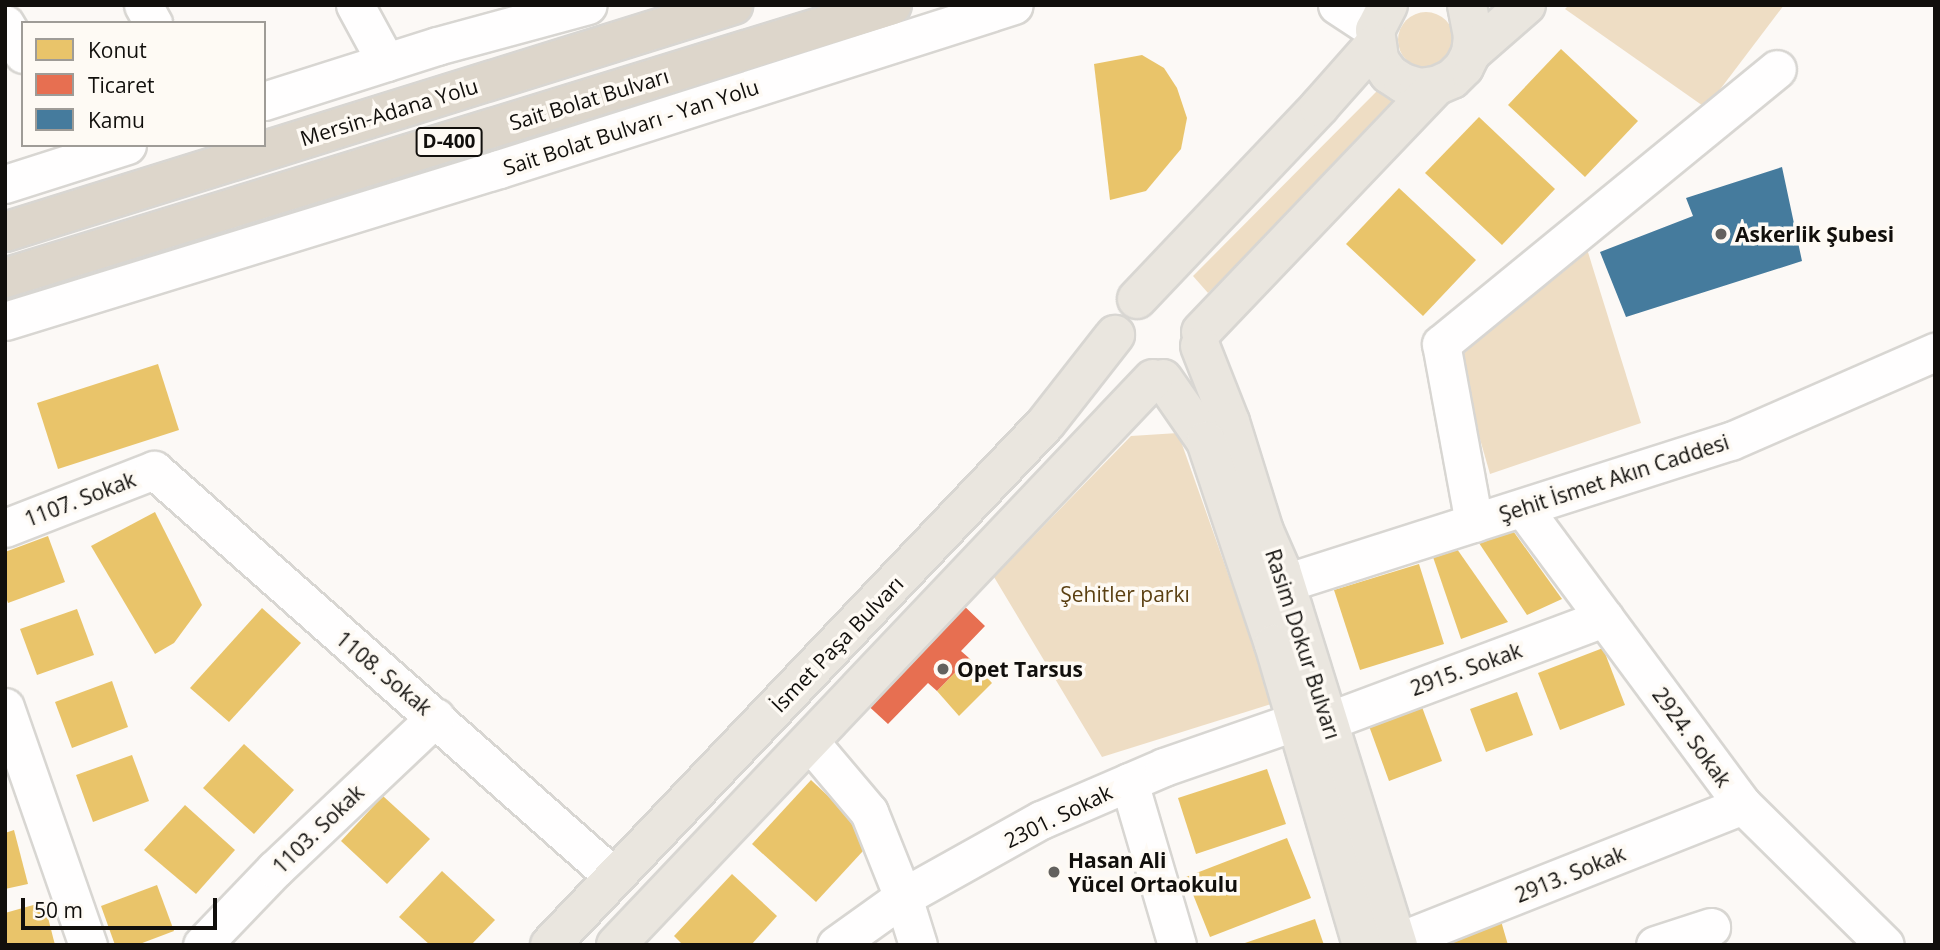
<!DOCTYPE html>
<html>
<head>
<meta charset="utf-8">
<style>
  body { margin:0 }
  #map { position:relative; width:1940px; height:950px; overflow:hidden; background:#fcf9f6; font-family:"Open Sans",sans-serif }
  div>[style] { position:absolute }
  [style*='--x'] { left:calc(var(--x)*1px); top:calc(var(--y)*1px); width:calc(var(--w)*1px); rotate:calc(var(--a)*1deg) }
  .green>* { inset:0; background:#eeddc4 }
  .round { border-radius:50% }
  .homes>* { inset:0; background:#e9c46a }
  .shops>* { inset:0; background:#e76f51 }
  .public>* { inset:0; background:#457b9d }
  .roads { filter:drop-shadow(2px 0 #d8d6d2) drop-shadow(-2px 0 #d8d6d2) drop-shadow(0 2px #d8d6d2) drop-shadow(0 -2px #d8d6d2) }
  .minor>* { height:37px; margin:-18.5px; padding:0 18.5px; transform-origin:18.5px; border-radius:18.5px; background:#fffefe }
  .major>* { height:38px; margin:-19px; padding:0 19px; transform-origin:19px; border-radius:19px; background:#eae6df }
  .highway>* { height:38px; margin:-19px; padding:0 19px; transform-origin:19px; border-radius:19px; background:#ddd6cb }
  .dots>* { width:19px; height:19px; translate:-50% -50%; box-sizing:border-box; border:4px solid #fefaf4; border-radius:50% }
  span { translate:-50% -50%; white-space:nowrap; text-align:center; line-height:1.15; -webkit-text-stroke:7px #fefaf4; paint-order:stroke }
  .shield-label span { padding:2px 5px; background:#fefaf4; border:2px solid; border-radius:5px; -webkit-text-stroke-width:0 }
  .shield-label { font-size:19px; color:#110f0c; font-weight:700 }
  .street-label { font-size:21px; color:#110f0c }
  .poi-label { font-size:21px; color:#110f0c; font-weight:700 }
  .left { translate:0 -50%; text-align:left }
  .park-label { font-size:21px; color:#5a3f11 }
  .frame { position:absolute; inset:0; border:7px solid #110f0c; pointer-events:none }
  .legend { position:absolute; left:21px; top:21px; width:245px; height:126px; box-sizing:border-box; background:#fefaf4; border:2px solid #9f9c97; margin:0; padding:9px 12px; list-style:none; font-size:21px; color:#110f0c }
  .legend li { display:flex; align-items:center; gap:14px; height:35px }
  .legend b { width:35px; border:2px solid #9f9c97 }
  .scale { position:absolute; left:21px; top:898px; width:196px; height:32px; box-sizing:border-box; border:4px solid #110f0c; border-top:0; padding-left:9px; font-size:21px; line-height:24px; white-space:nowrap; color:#110f0c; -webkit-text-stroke:5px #fefaf4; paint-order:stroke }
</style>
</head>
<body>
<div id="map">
  <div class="green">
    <i style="clip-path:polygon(1569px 5px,1784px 5px,1706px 108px,1565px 9px)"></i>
    <i class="round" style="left:1398px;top:12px;width:56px;height:56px"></i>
    <i style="clip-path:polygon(1380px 88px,1402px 103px,1208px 293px,1193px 276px)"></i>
    <i style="clip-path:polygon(1587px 249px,1641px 423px,1490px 474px,1457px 359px)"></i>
    <i style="clip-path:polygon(1178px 433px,1274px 703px,1102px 757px,994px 577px,1131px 436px)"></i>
  </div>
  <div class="homes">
    <i style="clip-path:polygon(1561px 49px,1638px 121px,1585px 177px,1508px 105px)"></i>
    <i style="clip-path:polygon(1142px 55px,1164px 68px,1177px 88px,1187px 118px,1181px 149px,1146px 191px,1110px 200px,1094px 64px)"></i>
    <i style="clip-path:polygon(1479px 117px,1555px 189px,1502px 245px,1425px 173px)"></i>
    <i style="clip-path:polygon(1399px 188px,1476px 260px,1423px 316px,1346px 244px)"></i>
    <i style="clip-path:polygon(158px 364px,179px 430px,58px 469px,37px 403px)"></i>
    <i style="clip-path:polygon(155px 512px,202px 605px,174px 643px,155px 654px,91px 546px)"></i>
    <i style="clip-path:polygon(1511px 528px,1562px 599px,1527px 615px,1477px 540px)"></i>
    <i style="clip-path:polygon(48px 536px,65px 582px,8px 603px,5px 594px,5px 552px)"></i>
    <i style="clip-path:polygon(1457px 549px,1508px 622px,1461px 639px,1433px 557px)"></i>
    <i style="clip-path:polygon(1419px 564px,1444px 644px,1360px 670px,1334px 590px)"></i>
    <i style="clip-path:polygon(262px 608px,301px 643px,229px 722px,190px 688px)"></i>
    <i style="clip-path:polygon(77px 609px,94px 655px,37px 675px,20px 629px)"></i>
    <i style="clip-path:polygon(1603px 648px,1625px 705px,1560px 730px,1538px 673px)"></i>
    <i style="clip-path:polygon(969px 658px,992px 683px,959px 716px,937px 691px)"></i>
    <i style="clip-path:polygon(112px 681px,128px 727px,72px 748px,55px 702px)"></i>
    <i style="clip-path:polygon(1517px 692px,1533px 735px,1486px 752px,1470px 709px)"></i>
    <i style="clip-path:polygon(1422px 707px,1442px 761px,1389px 781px,1369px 726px)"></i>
    <i style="clip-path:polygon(244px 744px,294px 790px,254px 834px,203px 788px)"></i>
    <i style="clip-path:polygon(132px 755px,149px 801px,93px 822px,76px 775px)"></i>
    <i style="clip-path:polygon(1267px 769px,1286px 824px,1196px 854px,1178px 798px)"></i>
    <i style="clip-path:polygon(811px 780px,874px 839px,816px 902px,752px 844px)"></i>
    <i style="clip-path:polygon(383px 796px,430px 839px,387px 884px,341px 841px)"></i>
    <i style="clip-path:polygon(185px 805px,235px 850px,196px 894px,144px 850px)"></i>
    <i style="clip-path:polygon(14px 830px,28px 884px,5px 889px,5px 833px)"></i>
    <i style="clip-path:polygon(1287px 838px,1311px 898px,1210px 937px,1186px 877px)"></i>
    <i style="clip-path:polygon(442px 871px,495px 920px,471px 945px,430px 945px,399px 917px)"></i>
    <i style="clip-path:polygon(732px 874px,777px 916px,751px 945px,683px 945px,674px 936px)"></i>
    <i style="clip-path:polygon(157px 885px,174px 931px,137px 945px,115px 945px,101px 906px)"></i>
    <i style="clip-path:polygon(44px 902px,55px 945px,5px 945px,5px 913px)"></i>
    <i style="clip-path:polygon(1315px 919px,1324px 945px,1242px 945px,1242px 944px)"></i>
    <i style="clip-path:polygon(1501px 921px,1508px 945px,1441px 945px,1439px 939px)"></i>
  </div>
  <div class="shops">
    <i style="clip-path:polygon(959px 601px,985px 626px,961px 651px,969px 658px,937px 691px,928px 683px,888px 724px,863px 701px)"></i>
  </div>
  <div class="public">
    <i style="clip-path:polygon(1782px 167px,1802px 261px,1626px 317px,1600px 252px,1693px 216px,1686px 198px)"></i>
  </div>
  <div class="roads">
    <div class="minor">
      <i style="--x:143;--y:5;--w:21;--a:61"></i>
      <i style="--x:355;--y:5;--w:65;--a:61.5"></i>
      <i style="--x:1337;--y:5;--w:45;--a:33.3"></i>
      <i style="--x:5;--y:24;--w:35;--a:59"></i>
      <i style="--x:264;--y:101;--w:182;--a:-17.6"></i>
      <i style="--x:437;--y:46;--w:156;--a:-15.2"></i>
      <i style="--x:5;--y:184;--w:128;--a:-17.7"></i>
      <i style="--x:5;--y:321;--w:517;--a:-17.1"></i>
      <i style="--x:499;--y:169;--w:540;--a:-17.66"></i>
      <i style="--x:1523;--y:508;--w:370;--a:53.5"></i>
      <i style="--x:1743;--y:805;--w:199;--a:44.6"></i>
      <i style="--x:1474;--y:523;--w:182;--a:-100.4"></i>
      <i style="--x:1441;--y:344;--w:434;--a:-39.3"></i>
      <i style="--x:5;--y:528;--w:160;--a:-21.3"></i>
      <i style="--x:154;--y:470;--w:614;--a:41.5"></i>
      <i style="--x:1285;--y:583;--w:468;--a:-17.7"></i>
      <i style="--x:1731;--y:441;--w:223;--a:-23.6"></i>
      <i style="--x:5;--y:707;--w:252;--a:70.8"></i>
      <i style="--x:1328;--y:721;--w:295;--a:-20.5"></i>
      <i style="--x:809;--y:741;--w:93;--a:49.8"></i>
      <i style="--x:869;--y:812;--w:92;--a:68.2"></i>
      <i style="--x:903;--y:897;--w:50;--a:72.6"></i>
      <i style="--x:1129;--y:782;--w:170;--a:73.6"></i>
      <i style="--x:1397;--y:942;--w:372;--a:-21.6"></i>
      <i style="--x:202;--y:945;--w:105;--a:-46.2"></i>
      <i style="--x:275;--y:869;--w:221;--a:-43.4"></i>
      <i style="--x:836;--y:945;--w:82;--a:-35.6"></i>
      <i style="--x:903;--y:897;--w:158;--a:-29.2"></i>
      <i style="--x:1041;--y:820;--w:134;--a:-23.3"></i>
      <i style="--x:1164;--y:767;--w:141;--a:-19.1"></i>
      <i style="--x:1655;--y:945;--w:59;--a:-17.8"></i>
    </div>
    <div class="major">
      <i style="--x:1388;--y:5;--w:28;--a:117"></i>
      <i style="--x:1375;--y:30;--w:30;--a:82"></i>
      <i style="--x:1379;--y:60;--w:17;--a:54"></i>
      <i style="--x:1389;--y:74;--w:17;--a:33"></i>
      <i style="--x:1403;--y:83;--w:17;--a:17"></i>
      <i style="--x:1419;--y:88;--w:17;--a:-7"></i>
      <i style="--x:1436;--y:86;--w:17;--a:-24"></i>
      <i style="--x:1452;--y:79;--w:17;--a:-45"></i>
      <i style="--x:1464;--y:67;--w:16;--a:-63"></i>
      <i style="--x:1471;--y:53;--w:17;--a:-83"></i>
      <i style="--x:1473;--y:36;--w:32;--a:-101"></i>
      <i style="--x:1471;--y:53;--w:73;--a:-41.1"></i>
      <i style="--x:1137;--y:299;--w:265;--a:-46.5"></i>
      <i style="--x:1319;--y:107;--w:84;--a:-48.4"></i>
      <i style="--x:1201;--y:332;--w:340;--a:-46.3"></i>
      <i style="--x:1200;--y:346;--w:82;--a:68.5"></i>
      <i style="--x:1230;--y:422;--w:114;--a:72.7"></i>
      <i style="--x:1264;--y:531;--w:43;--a:66.4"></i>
      <i style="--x:1281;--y:570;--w:393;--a:72.7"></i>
      <i style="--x:1163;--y:379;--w:75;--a:55.3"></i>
      <i style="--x:1206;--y:441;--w:214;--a:71.5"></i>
      <i style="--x:1274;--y:644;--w:314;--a:73.7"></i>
      <i style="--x:550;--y:945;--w:720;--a:-46.46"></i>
      <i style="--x:1046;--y:423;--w:112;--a:-51.9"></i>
      <i style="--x:616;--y:945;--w:780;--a:-46.51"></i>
    </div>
    <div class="highway">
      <i style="--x:5;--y:232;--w:763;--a:-17.32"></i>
      <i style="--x:5;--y:278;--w:928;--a:-17.11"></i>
    </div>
  </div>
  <div class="dots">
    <i style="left:1721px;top:234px;background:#63615e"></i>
    <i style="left:943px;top:669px;background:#63615e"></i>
    <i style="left:1054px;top:872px;background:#63615e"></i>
  </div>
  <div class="shield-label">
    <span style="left:449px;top:142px">D-400</span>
  </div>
  <div class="street-label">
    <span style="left:589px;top:99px;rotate:-17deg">Sait Bolat Bulvarı</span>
    <span style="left:389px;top:112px;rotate:-17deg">Mersin-Adana Yolu</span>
    <span style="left:631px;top:127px;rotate:-18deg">Sait Bolat Bulvarı - Yan Yolu</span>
    <span style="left:1614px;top:478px;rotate:-18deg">Şehit İsmet Akın Caddesi</span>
    <span style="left:80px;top:499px;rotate:-21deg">1107. Sokak</span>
    <span style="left:837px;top:644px;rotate:-46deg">İsmet Paşa Bulvarı</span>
    <span style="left:1303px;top:644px;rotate:72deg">Rasim Dokur Bulvarı</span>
    <span style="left:1466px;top:669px;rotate:-20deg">2915. Sokak</span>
    <span style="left:384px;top:673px;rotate:40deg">1108. Sokak</span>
    <span style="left:1692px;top:737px;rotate:54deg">2924. Sokak</span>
    <span style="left:1058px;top:816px;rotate:-26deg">2301. Sokak</span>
    <span style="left:318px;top:829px;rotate:-44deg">1103. Sokak</span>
    <span style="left:1570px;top:874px;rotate:-22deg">2913. Sokak</span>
  </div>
  <div class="poi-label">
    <span class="left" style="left:1735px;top:234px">Askerlik Şubesi</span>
    <span class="left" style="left:957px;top:669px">Opet Tarsus</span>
    <span class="left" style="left:1068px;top:872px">Hasan Ali<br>Yücel Ortaokulu</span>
  </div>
  <div class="park-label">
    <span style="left:1125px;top:594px">Şehitler parkı</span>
  </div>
  <div class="frame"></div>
  <ul class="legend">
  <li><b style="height:19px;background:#e9c46a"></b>Konut</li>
  <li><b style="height:19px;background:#e76f51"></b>Ticaret</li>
  <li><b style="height:19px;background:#457b9d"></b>Kamu</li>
  </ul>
  <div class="scale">50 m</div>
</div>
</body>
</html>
